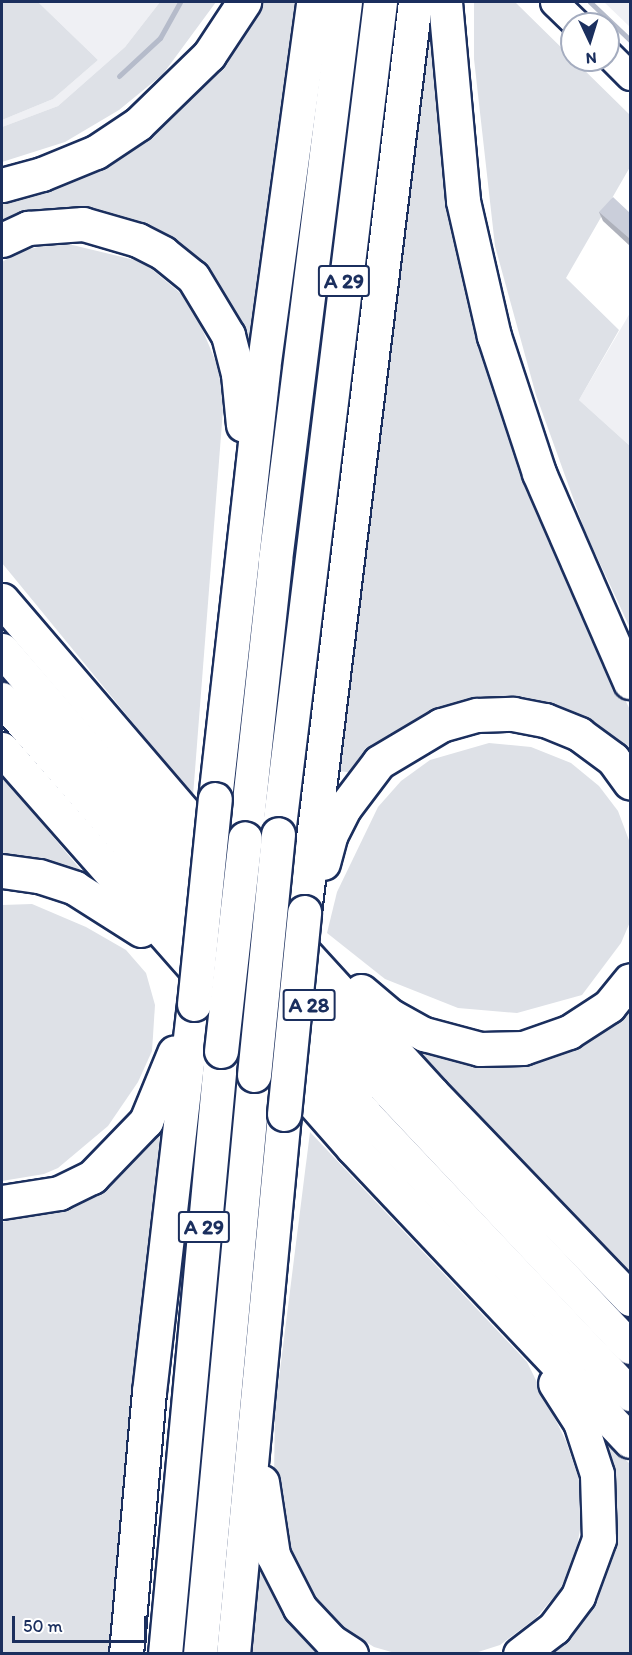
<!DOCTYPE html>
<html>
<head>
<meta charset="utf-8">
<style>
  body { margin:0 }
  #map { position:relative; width:632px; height:1655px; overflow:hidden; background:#fff; font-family:Itim,sans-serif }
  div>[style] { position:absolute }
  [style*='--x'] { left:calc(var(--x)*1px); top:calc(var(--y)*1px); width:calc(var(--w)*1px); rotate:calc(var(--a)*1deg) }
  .built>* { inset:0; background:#eff0f4 }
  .green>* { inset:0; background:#dee1e7 }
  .stream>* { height:5px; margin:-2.5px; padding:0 2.5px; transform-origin:2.5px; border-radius:2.5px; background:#b5bbca }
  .roads { filter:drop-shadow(2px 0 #1b2f5e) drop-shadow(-2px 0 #1b2f5e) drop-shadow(0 2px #1b2f5e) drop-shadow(0 -2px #1b2f5e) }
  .secondary>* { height:27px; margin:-13.5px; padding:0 13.5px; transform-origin:13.5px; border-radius:13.5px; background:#fff }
  .highway>* { height:33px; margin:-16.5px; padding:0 16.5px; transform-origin:16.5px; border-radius:16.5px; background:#fff }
  .bridges { filter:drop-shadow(2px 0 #1b2f5e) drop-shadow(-2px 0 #1b2f5e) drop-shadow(0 2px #1b2f5e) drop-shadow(0 -2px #1b2f5e) }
  .highway-bridge>* { height:33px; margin:-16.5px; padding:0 16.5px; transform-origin:16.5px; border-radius:16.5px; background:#fff }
  .wall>* { inset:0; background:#aeb1bb }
  .building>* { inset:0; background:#caceda }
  span { translate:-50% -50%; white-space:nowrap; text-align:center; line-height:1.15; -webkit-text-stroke:5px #fff; paint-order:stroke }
  .shield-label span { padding:2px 4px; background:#fff; border:2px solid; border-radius:4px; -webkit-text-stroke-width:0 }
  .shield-label { font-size:21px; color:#1b2f5e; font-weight:700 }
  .frame { position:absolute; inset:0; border:3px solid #1b2f5e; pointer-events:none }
  .north { position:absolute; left:560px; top:12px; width:60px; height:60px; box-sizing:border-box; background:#fff; border:2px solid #a4acbf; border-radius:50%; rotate:176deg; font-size:16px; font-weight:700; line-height:24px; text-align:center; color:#1b2f5e }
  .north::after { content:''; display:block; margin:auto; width:21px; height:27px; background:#1b2f5e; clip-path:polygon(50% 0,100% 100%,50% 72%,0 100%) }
  .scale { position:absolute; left:12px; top:1616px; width:135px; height:27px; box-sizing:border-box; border:3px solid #1b2f5e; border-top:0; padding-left:8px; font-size:18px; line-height:21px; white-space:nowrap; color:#1b2f5e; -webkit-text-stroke:4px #fff; paint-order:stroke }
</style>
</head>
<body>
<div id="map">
  <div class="built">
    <i style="clip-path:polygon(38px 2px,160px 2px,125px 47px,58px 106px,2px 127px,2px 120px,53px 99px,98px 60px)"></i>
    <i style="clip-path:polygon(604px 2px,630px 2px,630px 27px)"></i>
    <i style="clip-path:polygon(630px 313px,630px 446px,579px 400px)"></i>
  </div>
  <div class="green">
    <i style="clip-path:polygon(2px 2px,38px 2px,98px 60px,53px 99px,2px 120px)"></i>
    <i style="clip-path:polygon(160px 2px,216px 2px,163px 74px,119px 110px,65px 142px,2px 162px,2px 127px,58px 106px,125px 47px)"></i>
    <i style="clip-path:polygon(253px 2px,295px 2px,247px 353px,173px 250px,2px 228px,2px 196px,46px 184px)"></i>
    <i style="clip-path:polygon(429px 2px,449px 171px,594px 633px,630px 710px,630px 763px,513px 702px,354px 773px,332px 770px)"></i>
    <i style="clip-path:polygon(474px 2px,515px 2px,630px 115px,630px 167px,566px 278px,619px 330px,579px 400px,630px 446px,630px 628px,585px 531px,536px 395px,495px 246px,474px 59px)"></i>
    <i style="clip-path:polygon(60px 242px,143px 262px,191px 302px,225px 384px,193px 796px,2px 563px,2px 262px,21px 251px)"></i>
    <i style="clip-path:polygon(489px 743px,531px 747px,571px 763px,599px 786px,618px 811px,630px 843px,630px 922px,621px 943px,582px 995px,517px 1013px,458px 1008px,385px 979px,327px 933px,337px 892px,378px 807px,401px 781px,430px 760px)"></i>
    <i style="clip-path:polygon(2px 776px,86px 876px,2px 862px)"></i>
    <i style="clip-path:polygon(32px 904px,86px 927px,126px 950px,146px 973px,155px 1005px,152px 1051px,138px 1082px,108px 1126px,58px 1168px,44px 1174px,2px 1181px,2px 905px)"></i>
    <i style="clip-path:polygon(630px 999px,630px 1279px,439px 1077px,408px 1039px,451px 1056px)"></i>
    <i style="clip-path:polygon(161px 1124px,113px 1653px,2px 1653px,2px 1222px,69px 1208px,115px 1174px)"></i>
    <i style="clip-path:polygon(310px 1132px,527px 1362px,566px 1441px,579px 1480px,581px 1524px,575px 1558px,559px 1591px,536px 1618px,500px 1645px,475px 1653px,395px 1653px,374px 1647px,336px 1623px,319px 1604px,304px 1585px,284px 1538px,274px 1478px,275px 1410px)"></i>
    <i style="clip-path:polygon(590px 1425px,630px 1464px,630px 1653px,534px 1654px,584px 1609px)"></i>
    <i style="clip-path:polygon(255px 1541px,334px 1653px,246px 1654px)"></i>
  </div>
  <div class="stream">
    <i style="--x:590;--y:2;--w:55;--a:43.5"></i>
    <i style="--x:119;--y:76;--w:56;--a:-42.8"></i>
    <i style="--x:160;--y:38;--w:41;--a:-60.9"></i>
  </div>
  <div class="roads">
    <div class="secondary">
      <i style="--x:554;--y:2;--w:32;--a:44"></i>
      <i style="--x:608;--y:54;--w:31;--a:45"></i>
    </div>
    <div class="highway">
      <i style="--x:445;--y:2;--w:200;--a:84.8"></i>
      <i style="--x:463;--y:201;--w:139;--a:77.1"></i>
      <i style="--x:494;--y:336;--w:144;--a:71.8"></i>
      <i style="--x:539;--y:473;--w:228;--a:66.5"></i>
      <i style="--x:2;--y:185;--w:41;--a:-15.4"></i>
      <i style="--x:42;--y:174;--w:58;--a:-22.2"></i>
      <i style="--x:96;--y:152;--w:50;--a:-33.7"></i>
      <i style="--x:138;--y:124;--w:99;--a:-44.2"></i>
      <i style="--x:209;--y:55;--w:64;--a:-56.6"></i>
      <i style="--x:2;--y:240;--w:29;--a:-25"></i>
      <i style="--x:28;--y:228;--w:55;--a:-4.2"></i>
      <i style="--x:83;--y:224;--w:57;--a:16.2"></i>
      <i style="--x:138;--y:240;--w:28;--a:27"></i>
      <i style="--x:163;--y:253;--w:38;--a:39"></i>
      <i style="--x:193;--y:277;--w:68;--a:58.9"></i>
      <i style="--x:228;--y:335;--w:40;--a:75.6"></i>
      <i style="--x:238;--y:374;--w:51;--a:84.4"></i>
      <i style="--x:2;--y:600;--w:343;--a:49.4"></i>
      <i style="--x:2;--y:650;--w:504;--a:49.1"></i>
      <i style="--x:332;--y:1031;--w:434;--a:46.7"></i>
      <i style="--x:2;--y:699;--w:550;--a:48.83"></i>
      <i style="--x:364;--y:1113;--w:387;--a:46.6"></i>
      <i style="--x:2;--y:749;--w:531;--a:48.66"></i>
      <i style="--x:353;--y:1148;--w:403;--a:46.6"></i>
      <i style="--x:215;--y:799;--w:433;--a:-83.6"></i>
      <i style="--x:263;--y:369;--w:370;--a:-82.2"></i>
      <i style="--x:278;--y:834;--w:838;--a:-83.01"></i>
      <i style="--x:245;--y:838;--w:280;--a:-83.8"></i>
      <i style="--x:275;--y:560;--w:562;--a:-82.85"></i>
      <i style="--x:323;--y:863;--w:28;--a:-75"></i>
      <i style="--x:330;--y:836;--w:33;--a:-63"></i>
      <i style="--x:345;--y:807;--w:56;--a:-52.9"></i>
      <i style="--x:379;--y:762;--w:72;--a:-30.8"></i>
      <i style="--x:441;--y:725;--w:37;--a:-16"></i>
      <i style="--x:477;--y:715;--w:36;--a:-2"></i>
      <i style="--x:513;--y:714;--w:33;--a:11"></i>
      <i style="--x:545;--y:720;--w:37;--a:22"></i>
      <i style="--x:579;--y:734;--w:42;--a:36.3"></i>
      <i style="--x:613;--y:759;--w:29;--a:54"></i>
      <i style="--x:2;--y:871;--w:37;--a:8"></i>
      <i style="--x:39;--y:876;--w:38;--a:18"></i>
      <i style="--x:75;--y:888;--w:78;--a:32.5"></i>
      <i style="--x:304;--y:912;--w:917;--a:-83.05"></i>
      <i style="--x:285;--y:932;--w:218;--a:47.6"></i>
      <i style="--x:432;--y:1093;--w:286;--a:46.1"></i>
      <i style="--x:361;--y:991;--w:39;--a:40"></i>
      <i style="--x:391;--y:1016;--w:38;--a:29"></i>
      <i style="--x:424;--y:1034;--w:58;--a:15"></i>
      <i style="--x:480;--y:1049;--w:43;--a:-1.3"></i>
      <i style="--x:523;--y:1048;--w:49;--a:-19.2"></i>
      <i style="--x:569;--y:1032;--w:48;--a:-33"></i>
      <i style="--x:609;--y:1006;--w:33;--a:-51"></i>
      <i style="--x:2;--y:1202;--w:58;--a:-9"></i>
      <i style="--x:59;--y:1193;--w:37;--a:-26"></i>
      <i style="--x:92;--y:1177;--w:78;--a:-46"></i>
      <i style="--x:146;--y:1121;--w:74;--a:-67.6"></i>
      <i style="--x:262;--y:1482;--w:74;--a:81.4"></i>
      <i style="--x:273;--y:1555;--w:59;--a:63"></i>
      <i style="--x:300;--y:1608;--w:45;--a:46.8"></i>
      <i style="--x:331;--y:1641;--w:24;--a:33"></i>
      <i style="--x:126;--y:1654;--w:263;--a:-85"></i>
      <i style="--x:149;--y:1392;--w:391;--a:-83.4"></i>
      <i style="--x:165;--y:1654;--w:606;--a:-84.69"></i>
      <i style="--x:200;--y:1654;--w:582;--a:-84.67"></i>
      <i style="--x:233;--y:1654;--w:542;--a:-84.6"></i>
      <i style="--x:520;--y:1654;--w:43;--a:-37.4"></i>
      <i style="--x:554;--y:1628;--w:40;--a:-53"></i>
      <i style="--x:578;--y:1596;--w:61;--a:-69.8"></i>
      <i style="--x:599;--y:1539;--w:65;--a:-91.8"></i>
      <i style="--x:597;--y:1474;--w:55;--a:-108.1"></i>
      <i style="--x:580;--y:1422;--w:46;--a:-122.7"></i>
    </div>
  </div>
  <div class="bridges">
    <div class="highway-bridge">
      <i style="--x:194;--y:1004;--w:206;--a:-84.2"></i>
      <i style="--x:221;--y:1051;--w:214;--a:-83.6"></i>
      <i style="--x:254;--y:1075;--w:242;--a:-84.3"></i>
      <i style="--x:284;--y:1114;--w:203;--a:-84.3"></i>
    </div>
  </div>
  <div class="wall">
    <i style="clip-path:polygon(599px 212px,630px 213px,630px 246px,603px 221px)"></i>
  </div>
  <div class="building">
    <i style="clip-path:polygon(613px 197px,630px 213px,630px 239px,599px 212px)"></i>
  </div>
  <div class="shield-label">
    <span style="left:344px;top:281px">A 29</span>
    <span style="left:309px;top:1005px">A 28</span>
    <span style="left:204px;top:1227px">A 29</span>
  </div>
  <div class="frame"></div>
  <div class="north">N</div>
  <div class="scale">50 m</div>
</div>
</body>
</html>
